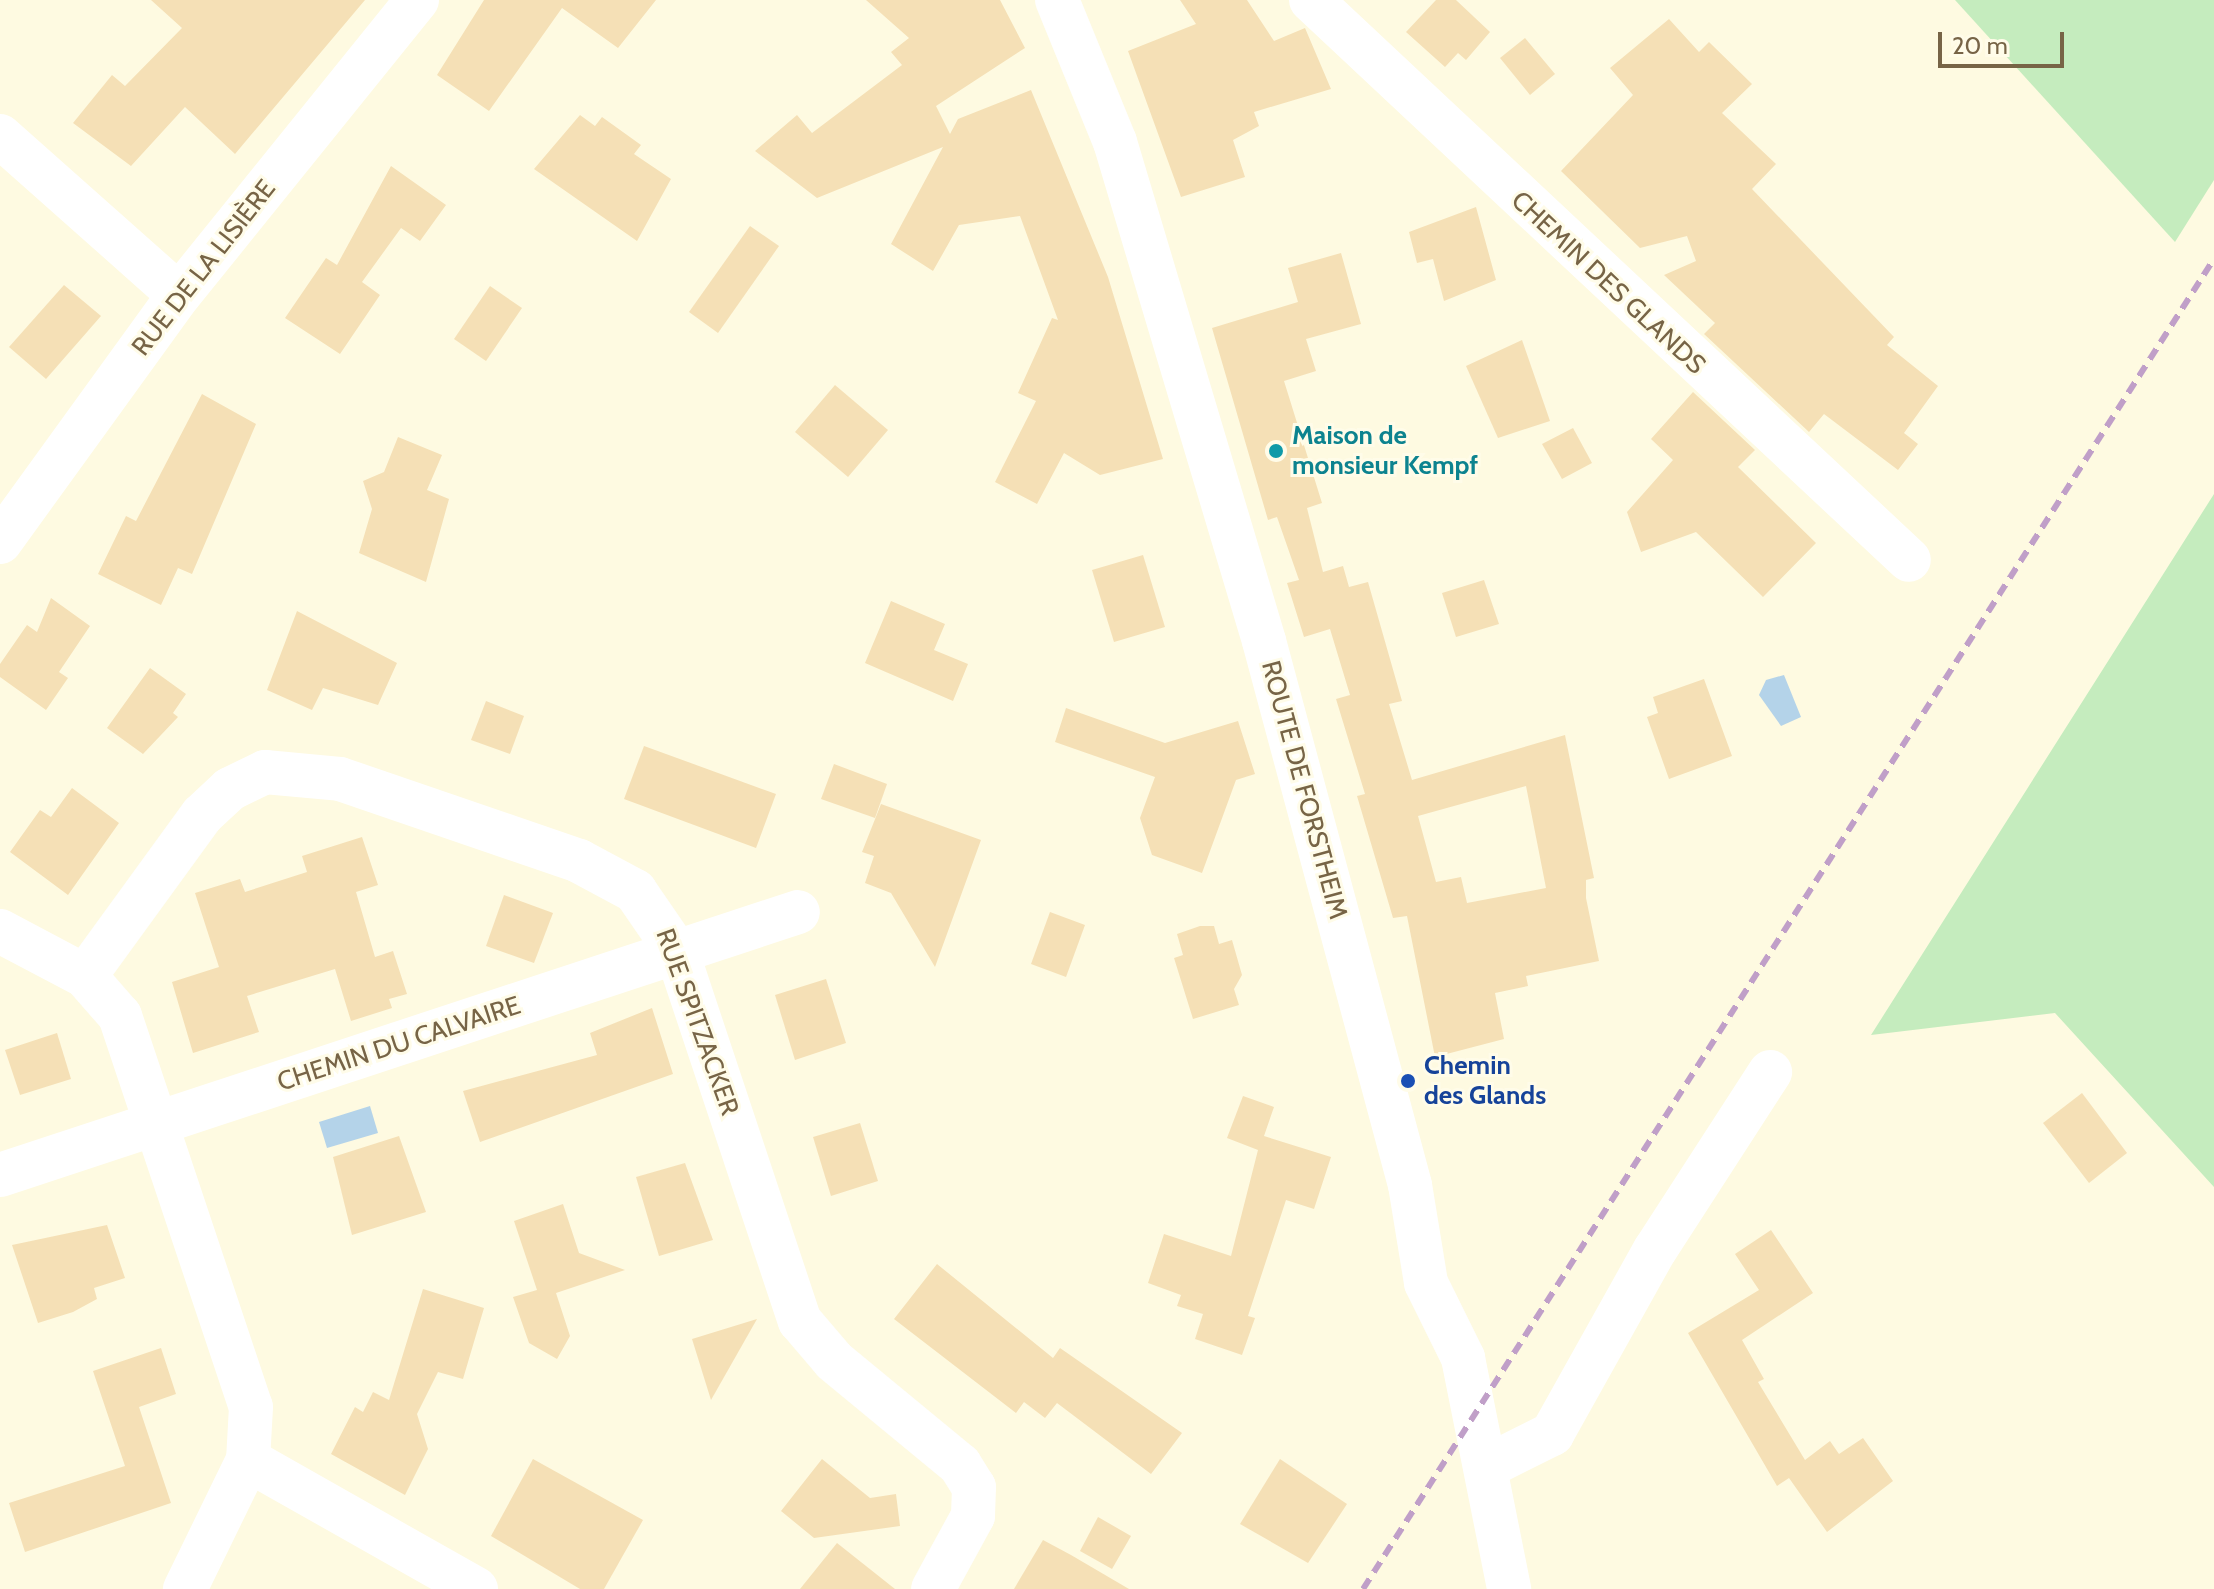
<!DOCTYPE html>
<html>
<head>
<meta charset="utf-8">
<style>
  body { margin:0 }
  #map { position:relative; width:2214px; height:1589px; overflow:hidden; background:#fefae1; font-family:Cabin,sans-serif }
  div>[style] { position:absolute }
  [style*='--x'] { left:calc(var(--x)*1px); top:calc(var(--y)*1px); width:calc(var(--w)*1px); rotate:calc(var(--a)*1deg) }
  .green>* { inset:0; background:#c5ecbe }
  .water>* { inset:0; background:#b4d3e9 }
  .building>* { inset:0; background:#f5e0b6 }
  .minor>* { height:44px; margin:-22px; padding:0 22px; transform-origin:22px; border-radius:22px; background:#fff }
  .tertiary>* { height:44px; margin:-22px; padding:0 22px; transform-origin:22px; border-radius:22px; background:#fff }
  .rail>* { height:6px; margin-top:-3px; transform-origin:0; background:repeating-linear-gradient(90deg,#c09fc8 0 12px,transparent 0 20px) }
  .dots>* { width:22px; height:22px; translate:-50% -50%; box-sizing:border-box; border:4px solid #fffce9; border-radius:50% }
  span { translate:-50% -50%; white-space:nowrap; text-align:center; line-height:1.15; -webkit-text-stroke:6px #fffce9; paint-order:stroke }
  .street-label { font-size:26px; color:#776446 }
  .culture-label { font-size:26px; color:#0d838f; font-weight:700 }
  .left { translate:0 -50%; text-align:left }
  .transit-label { font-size:26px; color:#164399; font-weight:700 }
  .scale { position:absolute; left:1938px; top:32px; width:126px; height:36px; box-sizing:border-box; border:4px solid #776446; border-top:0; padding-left:10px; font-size:24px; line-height:28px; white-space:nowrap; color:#776446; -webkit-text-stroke:6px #fffce9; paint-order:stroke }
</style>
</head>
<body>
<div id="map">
  <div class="green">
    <i style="clip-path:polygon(1955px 0,2214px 0,2214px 180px,2175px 242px)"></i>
    <i style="clip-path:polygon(2214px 494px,2214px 1187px,2055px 1013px,1871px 1035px)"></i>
  </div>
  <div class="water">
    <i style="clip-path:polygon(1784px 675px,1801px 717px,1781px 726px,1759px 695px,1766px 680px)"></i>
    <i style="clip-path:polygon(370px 1106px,378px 1133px,327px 1148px,319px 1122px)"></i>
  </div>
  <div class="building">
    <i style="clip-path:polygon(151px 0,365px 0,235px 154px,185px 107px,131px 166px,73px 123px,112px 75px,125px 86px,182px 28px)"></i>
    <i style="clip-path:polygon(484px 0,656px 0,618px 48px,562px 8px,489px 111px,437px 75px)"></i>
    <i style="clip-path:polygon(866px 0,1000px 0,1025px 48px,936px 106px,950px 134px,958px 119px,1031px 90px,1108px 277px,1163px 459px,1100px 475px,1064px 453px,1037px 504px,995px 482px,1036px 401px,1018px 393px,1052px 318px,1058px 320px,1020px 216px,959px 225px,933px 271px,891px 244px,943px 147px,817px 198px,755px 151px,797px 115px,812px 133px,902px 65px,891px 52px,909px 38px)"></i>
    <i style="clip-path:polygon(1180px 0,1247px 0,1274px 41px,1305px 28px,1331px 89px,1254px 112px,1259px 126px,1233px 140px,1245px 177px,1181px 197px,1128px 51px,1196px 24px)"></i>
    <i style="clip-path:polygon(1436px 0,1456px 0,1490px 32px,1466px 60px,1458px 53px,1445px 67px,1406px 32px)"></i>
    <i style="clip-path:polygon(1669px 19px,1699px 52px,1709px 42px,1752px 84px,1722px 113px,1776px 164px,1752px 189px,1894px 337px,1887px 345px,1938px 386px,1904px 433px,1918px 444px,1898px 470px,1824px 414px,1809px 432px,1704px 334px,1715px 323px,1664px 275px,1696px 261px,1687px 236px,1640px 248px,1561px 171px,1633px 95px,1610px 68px)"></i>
    <i style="clip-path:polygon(1525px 38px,1555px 74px,1530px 95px,1500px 58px)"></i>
    <i style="clip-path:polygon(580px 115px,595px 126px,602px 117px,641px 145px,634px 154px,671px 179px,637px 241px,534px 169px)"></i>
    <i style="clip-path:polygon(391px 166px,446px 205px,420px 241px,401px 228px,362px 282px,380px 295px,340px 354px,285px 318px,326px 258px,337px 265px)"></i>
    <i style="clip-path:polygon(1476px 207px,1496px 280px,1444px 301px,1433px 259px,1417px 263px,1409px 232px)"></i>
    <i style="clip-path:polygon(750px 226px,779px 246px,718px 333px,689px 312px)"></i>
    <i style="clip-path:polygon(evenodd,1341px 253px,1361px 324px,1306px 339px,1316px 371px,1284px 381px,1322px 503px,1307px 508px,1323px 572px,1343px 566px,1349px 587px,1368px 582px,1402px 701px,1389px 704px,1412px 780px,1565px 735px,1594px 878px,1586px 880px,1586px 898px,1599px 961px,1526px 976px,1528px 986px,1495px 993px,1504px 1039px,1435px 1057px,1407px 916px,1393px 918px,1357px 796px,1365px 794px,1336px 699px,1350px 695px,1330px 629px,1304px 637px,1287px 583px,1299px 580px,1277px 517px,1268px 520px,1212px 328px,1298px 302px,1288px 268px,1341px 253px,1526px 786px,1546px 888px,1467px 903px,1461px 877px,1436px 882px,1418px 816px,1526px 786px)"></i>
    <i style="clip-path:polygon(64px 285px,101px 316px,46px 379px,9px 347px)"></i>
    <i style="clip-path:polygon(490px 286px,522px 308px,486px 361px,454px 339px)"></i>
    <i style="clip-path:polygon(1522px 340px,1550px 421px,1498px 438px,1466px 366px)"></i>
    <i style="clip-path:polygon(835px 385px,888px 430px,848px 477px,795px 432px)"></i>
    <i style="clip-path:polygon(1693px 392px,1755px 450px,1738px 467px,1816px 543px,1763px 597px,1696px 532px,1641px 552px,1627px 512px,1673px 460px,1651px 439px)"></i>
    <i style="clip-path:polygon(202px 394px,256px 424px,192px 574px,178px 568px,161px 605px,98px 574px,126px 516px,136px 521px)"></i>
    <i style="clip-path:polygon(1573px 428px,1592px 463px,1562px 479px,1542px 444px)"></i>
    <i style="clip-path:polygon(398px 437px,442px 455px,427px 490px,449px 499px,426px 582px,359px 553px,372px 509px,363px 481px,384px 472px)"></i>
    <i style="clip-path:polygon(1143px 555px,1165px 627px,1114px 642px,1092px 570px)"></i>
    <i style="clip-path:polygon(1484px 580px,1499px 624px,1456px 637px,1442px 593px)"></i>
    <i style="clip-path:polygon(51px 598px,90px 626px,59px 672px,68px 678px,46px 710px,0 677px,0 664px,27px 625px,37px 632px)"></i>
    <i style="clip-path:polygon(891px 601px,945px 624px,934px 650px,968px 664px,953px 701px,865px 663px)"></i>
    <i style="clip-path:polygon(297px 611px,397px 663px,378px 705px,323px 688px,312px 710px,267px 690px)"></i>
    <i style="clip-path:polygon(150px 668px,186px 694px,173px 713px,178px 717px,143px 754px,107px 728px)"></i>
    <i style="clip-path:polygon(1704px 679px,1732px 756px,1669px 779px,1647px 717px,1658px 713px,1653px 697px)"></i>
    <i style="clip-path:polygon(486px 701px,524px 716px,510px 754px,471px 740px)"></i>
    <i style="clip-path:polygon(1066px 708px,1165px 743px,1238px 721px,1255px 774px,1236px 780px,1202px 873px,1152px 855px,1140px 818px,1155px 777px,1055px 742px)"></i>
    <i style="clip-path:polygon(644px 746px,776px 794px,756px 848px,624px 799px)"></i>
    <i style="clip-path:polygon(834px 764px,887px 784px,875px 818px,821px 799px)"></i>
    <i style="clip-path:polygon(72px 788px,119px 823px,68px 895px,10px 852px,40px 810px,51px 817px)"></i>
    <i style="clip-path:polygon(881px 804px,981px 840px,935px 967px,891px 893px,865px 883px,874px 856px,862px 852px)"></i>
    <i style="clip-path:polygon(362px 837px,378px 885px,356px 892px,375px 957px,393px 951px,407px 994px,389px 999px,392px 1008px,351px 1021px,335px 969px,247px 996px,259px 1032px,193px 1053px,172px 982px,219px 967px,195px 893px,240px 879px,245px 892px,307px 872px,302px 856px)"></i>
    <i style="clip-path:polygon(504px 895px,553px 913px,534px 963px,486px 946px)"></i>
    <i style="clip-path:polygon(1050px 912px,1085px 925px,1066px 977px,1031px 964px)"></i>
    <i style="clip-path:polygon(1200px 926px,1214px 926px,1219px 944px,1232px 940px,1242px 975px,1234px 989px,1239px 1005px,1193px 1019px,1174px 958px,1183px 955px,1177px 934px)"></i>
    <i style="clip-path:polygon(826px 979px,846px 1043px,795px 1060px,775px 995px)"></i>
    <i style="clip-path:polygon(652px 1008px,673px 1074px,480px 1142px,463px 1091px,597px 1055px,590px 1033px)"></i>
    <i style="clip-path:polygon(57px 1033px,71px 1079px,20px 1095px,5px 1050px)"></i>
    <i style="clip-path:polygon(2082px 1093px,2127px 1153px,2089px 1183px,2043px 1123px)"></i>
    <i style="clip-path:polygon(1243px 1096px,1274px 1107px,1264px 1136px,1331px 1157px,1314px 1209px,1286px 1200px,1248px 1316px,1255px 1318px,1242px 1355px,1195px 1339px,1203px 1314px,1177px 1306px,1181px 1295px,1148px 1283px,1164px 1234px,1231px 1256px,1258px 1150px,1227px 1138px)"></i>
    <i style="clip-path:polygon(860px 1123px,878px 1181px,831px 1196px,813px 1137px)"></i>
    <i style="clip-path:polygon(399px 1136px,426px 1212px,352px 1235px,333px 1157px)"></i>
    <i style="clip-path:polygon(685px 1163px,713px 1240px,659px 1256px,636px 1177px)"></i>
    <i style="clip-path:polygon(563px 1204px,579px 1253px,625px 1270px,556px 1293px,570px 1336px,557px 1359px,529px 1343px,513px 1297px,537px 1290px,514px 1221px)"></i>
    <i style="clip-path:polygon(107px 1225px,125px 1278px,94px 1288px,97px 1299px,73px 1312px,38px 1323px,12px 1245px)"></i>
    <i style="clip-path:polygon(1771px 1230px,1813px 1293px,1742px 1340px,1764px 1379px,1758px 1382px,1805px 1460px,1830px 1441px,1839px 1454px,1863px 1438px,1893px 1481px,1827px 1532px,1789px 1478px,1777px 1486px,1688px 1333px,1759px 1290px,1735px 1254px)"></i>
    <i style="clip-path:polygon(937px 1264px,1053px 1358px,1060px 1348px,1182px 1433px,1151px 1474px,1057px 1403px,1045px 1418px,1024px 1402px,1016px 1413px,894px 1319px)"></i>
    <i style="clip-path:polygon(423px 1289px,484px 1308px,463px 1379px,438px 1372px,417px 1414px,428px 1449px,405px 1495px,331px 1454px,355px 1407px,363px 1412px,373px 1392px,389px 1400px)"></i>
    <i style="clip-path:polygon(757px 1319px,711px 1400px,692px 1339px)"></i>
    <i style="clip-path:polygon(161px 1348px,176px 1394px,139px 1407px,171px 1503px,25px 1552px,9px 1503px,125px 1466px,93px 1371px)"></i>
    <i style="clip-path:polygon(533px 1459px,643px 1520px,604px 1589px,580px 1589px,491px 1536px)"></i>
    <i style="clip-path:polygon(822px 1459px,870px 1498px,896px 1494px,900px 1526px,814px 1538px,781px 1511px)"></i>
    <i style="clip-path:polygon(1280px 1459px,1347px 1504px,1308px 1563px,1240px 1524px)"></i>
    <i style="clip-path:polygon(1098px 1517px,1131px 1536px,1112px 1569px,1080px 1551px)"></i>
    <i style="clip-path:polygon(1043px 1540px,1071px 1555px,1129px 1589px,1014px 1589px)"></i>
    <i style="clip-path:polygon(837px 1543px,895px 1589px,800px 1589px)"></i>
  </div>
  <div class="minor">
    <i style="--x:1311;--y:0;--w:819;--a:43.12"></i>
    <i style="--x:0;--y:136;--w:239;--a:41.6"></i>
    <i style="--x:0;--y:542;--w:305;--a:-54.1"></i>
    <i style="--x:179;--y:295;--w:379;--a:-51.1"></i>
    <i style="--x:0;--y:931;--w:96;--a:27.9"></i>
    <i style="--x:85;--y:976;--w:53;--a:48.8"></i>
    <i style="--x:120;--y:1016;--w:412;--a:71.5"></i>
    <i style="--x:251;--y:1407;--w:53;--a:93.2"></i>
    <i style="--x:248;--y:1460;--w:144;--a:116"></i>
    <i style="--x:85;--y:976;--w:199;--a:-54"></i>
    <i style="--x:202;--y:815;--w:38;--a:-43"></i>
    <i style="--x:230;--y:789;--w:39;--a:-26"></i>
    <i style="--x:265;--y:772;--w:75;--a:5.3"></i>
    <i style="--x:340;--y:779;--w:253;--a:18.9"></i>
    <i style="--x:579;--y:861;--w:64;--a:28.2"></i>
    <i style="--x:635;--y:891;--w:74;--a:55.5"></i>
    <i style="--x:677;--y:952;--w:389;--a:71.6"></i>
    <i style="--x:800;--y:1321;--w:52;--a:49.6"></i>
    <i style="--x:834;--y:1361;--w:163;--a:39.5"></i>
    <i style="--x:960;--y:1465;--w:26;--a:58"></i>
    <i style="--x:974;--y:1487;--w:29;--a:92"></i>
    <i style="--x:973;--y:1516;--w:83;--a:118.7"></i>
    <i style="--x:0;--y:1175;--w:840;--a:-18.24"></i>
    <i style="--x:248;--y:1460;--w:262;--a:29.5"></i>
    <i style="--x:1488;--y:1466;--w:72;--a:-26.6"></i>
    <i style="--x:1552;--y:1434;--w:211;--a:-60.8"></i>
    <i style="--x:1655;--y:1250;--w:212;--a:-57.1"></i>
  </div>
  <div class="tertiary">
    <i style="--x:1057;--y:0;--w:153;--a:67.8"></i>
    <i style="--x:1115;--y:142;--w:521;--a:73.37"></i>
    <i style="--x:1264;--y:641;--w:563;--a:74.98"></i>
    <i style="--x:1410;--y:1185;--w:99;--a:80.7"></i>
    <i style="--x:1426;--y:1283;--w:84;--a:63.7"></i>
    <i style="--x:1463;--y:1358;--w:236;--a:78.7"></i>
  </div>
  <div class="rail">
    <i style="--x:1363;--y:1589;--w:1579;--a:-57.39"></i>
  </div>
  <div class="dots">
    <i style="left:1276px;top:451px;background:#0f9aa8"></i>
    <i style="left:1408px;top:1081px;background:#1a4fb4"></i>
  </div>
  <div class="street-label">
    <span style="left:204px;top:268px;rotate:-52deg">RUE DE LA LISIÈRE</span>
    <span style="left:1608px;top:283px;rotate:43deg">CHEMIN DES GLANDS</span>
    <span style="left:1304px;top:790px;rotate:75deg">ROUTE DE FORSTHEIM</span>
    <span style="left:697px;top:1022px;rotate:70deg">RUE SPITZACKER</span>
    <span style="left:399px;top:1044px;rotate:-18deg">CHEMIN DU CALVAIRE</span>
  </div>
  <div class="culture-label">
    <span class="left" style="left:1292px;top:451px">Maison de<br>monsieur Kempf</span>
  </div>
  <div class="transit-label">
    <span class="left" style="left:1424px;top:1081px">Chemin<br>des Glands</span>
  </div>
  <div class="scale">20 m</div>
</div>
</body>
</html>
